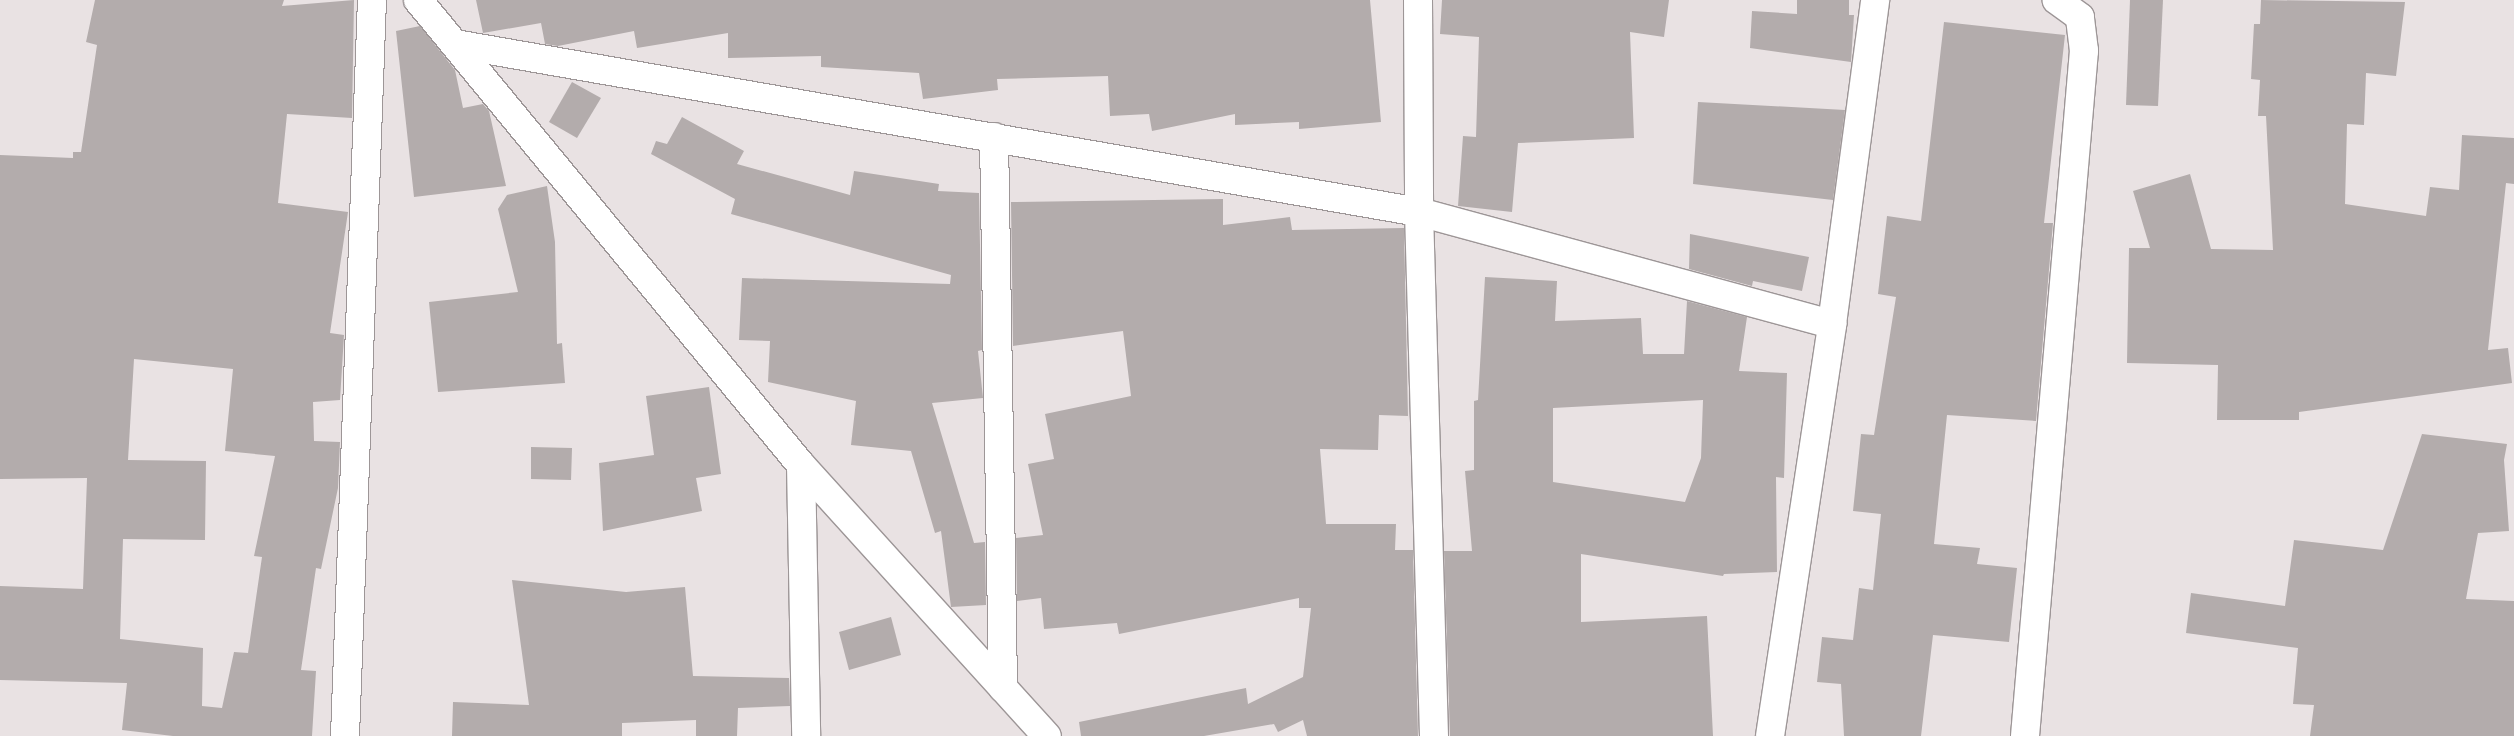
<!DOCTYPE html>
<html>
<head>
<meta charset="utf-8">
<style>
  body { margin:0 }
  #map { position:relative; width:2514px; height:736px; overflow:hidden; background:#e9e2e3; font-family:Karla,sans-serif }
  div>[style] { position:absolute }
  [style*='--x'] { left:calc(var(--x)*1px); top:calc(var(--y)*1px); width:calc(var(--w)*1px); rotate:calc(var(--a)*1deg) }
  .building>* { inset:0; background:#b3acac }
  .roads { filter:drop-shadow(1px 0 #9d9697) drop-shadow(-1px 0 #9d9697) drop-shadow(0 1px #9d9697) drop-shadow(0 -1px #9d9697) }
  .street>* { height:28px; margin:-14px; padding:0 14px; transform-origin:14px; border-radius:14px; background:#fff }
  span { translate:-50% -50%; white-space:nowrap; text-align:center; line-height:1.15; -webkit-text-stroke:5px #fff; paint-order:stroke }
</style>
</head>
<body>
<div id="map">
  <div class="building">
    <i style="clip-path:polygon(evenodd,95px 0,284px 0,282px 6px,354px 0,352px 118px,287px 114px,278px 203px,348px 212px,330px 333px,344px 335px,340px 400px,313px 402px,314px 441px,340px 442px,338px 488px,321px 569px,316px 568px,301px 670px,316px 671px,312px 736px,173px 736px,122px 730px,127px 683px,0 680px,0 586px,83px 589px,87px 478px,0 479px,0 155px,73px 158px,73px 152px,81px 152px,97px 45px,86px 42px,95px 0,134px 359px,233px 369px,225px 451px,275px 456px,254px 556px,262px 557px,248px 653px,234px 652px,222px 708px,202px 706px,203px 648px,120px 639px,123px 539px,205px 540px,206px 461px,128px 460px,134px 359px)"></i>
    <i style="clip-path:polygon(476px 0,1370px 0,1381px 122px,1299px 129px,1299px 122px,1235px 125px,1235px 114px,1152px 131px,1149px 114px,1110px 116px,1108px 76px,997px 79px,998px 90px,923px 99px,919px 73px,821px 67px,821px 56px,728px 58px,728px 33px,637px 48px,634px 31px,558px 46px,545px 44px,541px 23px,483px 33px)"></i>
    <i style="clip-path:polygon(1442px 0,1669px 0,1664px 37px,1630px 32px,1634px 138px,1518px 143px,1512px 212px,1458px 206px,1463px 136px,1476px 137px,1479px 37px,1440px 34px)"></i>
    <i style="clip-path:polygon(1797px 0,1849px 0,1849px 15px,1854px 15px,1851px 62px,1750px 48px,1752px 11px,1797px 14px)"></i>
    <i style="clip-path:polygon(2130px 0,2163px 0,2158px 106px,2126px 105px)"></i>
    <i style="clip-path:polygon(2261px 0,2405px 2px,2396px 76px,2366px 73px,2364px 125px,2347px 124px,2345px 204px,2426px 216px,2430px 187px,2459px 190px,2462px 135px,2514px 138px,2514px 184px,2506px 183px,2488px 350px,2508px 348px,2512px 383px,2299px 412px,2299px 420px,2217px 420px,2218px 365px,2127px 363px,2129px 248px,2150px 248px,2133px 191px,2190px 174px,2211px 249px,2273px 250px,2266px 116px,2258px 116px,2260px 80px,2251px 79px,2254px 24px,2260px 24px)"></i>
    <i style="clip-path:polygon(1944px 22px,2065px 35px,2044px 223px,2053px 223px,2036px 421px,1947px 415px,1934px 544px,1980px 548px,1977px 564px,2017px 568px,2009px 642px,1933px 635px,1921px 736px,1844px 736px,1841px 684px,1817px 682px,1822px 637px,1853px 640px,1859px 588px,1873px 590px,1881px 514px,1853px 511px,1861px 434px,1874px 435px,1896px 297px,1878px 294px,1887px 216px,1921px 221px)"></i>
    <i style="clip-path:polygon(420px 26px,455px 70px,463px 108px,483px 104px,489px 111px,506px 186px,414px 197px,396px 31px)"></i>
    <i style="clip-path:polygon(572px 82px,601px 98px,577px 138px,549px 122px)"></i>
    <i style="clip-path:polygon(1698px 102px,1845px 110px,1833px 200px,1693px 184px)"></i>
    <i style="clip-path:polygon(682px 117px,744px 151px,737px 164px,850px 195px,854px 171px,939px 184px,938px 191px,979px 193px,982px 350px,978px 351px,983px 398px,932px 403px,974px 543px,985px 542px,986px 605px,951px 607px,941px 531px,935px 533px,911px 451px,851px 445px,856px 401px,768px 382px,770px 341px,739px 340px,742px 278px,950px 284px,951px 275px,731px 214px,735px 199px,651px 154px,656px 141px,667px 144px)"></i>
    <i style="clip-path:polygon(547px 186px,555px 242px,557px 344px,562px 343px,565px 383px,438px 392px,429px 302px,518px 292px,498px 209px,507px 195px)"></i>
    <i style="clip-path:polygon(1223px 199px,1223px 225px,1290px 217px,1292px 230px,1404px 228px,1408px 416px,1379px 415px,1378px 450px,1320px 449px,1326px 524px,1396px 524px,1395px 550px,1413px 550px,1418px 736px,1307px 736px,1303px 720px,1278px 732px,1274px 724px,1204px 736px,1081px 736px,1079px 722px,1246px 688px,1248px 704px,1303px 677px,1311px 608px,1299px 608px,1299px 598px,1119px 634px,1117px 623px,1044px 629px,1041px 598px,1017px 601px,1016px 538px,1043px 535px,1028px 464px,1054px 459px,1045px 414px,1131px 396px,1123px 331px,1013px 346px,1011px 202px)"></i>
    <i style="clip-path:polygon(1690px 234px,1809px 257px,1802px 291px,1753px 281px,1752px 286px,1689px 269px)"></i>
    <i style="clip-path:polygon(evenodd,1485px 277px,1557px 281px,1555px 321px,1641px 318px,1643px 354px,1684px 354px,1687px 301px,1747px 317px,1739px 371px,1787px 373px,1784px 478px,1776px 477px,1777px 572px,1724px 574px,1723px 576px,1581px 554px,1581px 622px,1707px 616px,1713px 736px,1450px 736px,1444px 551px,1472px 551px,1465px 471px,1474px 470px,1474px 401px,1478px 400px,1485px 277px,1703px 400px,1701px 458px,1685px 502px,1553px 482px,1553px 408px,1703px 400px)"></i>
    <i style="clip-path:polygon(709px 387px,721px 474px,696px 478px,702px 511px,603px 531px,599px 463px,654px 455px,646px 396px)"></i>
    <i style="clip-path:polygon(2422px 434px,2507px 444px,2504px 460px,2509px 531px,2478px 533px,2466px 599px,2514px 601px,2514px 736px,2310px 736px,2314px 705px,2293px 704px,2298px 648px,2186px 633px,2191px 593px,2285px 606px,2294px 540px,2383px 550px)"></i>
    <i style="clip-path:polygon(531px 447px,572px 448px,571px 480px,531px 479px)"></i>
    <i style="clip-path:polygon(512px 580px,626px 592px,685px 587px,693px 676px,789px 678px,790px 706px,738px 708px,737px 736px,696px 736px,696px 720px,622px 723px,622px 736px,452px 736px,453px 702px,529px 705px)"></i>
    <i style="clip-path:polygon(891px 617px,901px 655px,849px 670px,839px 632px)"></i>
  </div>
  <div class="roads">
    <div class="street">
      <i style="--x:418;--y:0;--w:602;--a:50.52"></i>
      <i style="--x:801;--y:465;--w:366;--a:47.8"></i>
      <i style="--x:1418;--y:0;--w:212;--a:89.7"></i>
      <i style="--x:1419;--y:212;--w:524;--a:88.36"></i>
      <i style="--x:455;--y:44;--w:979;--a:9.89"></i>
      <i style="--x:1419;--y:212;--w:428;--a:15.2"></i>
      <i style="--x:994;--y:137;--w:551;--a:89.06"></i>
      <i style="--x:801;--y:465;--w:271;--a:88.9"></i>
      <i style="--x:345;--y:736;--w:736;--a:-87.9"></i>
      <i style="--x:1770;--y:736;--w:417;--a:-81.4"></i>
      <i style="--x:1832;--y:324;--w:327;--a:-82.4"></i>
      <i style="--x:2025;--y:736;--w:688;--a:-85.08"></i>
      <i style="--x:2084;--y:51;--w:34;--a:-97"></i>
      <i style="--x:2080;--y:17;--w:29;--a:-144"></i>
    </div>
  </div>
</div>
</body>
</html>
